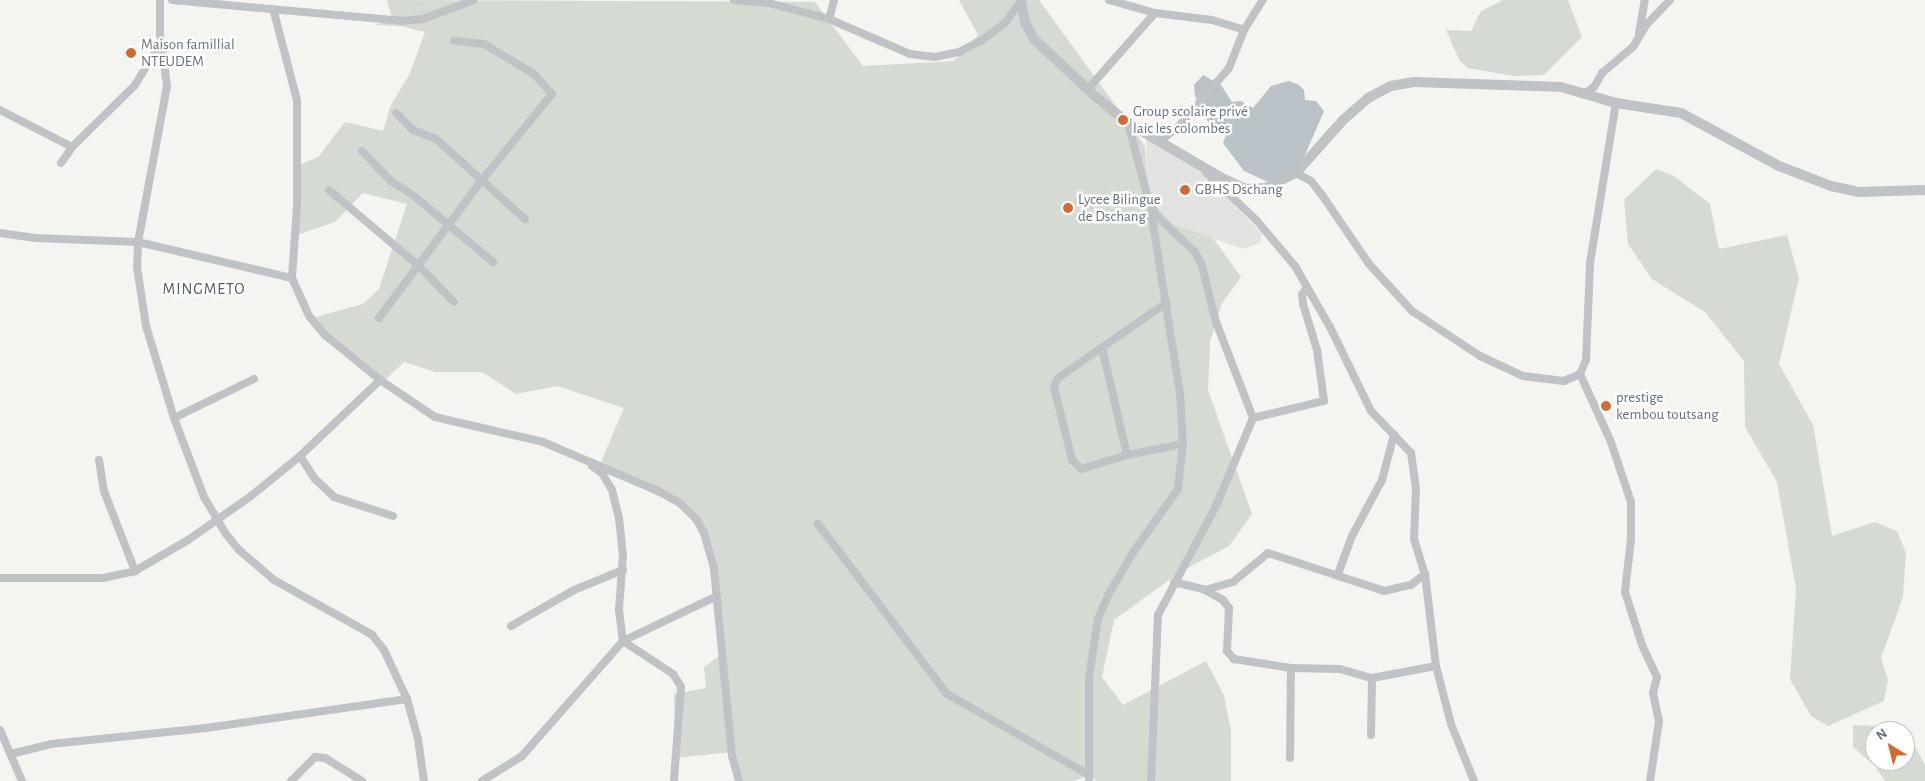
<!DOCTYPE html>
<html>
<head>
<meta charset="utf-8">
<style>
  body { margin:0 }
  #map { position:relative; width:1925px; height:781px; overflow:hidden; background:#f4f4f1; font-family:"Alegreya Sans",sans-serif }
  div>[style] { position:absolute }
  [style*='--x'] { left:calc(var(--x)*1px); top:calc(var(--y)*1px); width:calc(var(--w)*1px); rotate:calc(var(--a)*1deg) }
  .built>* { inset:0; background:#e2e3e1 }
  .green>* { inset:0; background:#d5dbd2 }
  .water>* { inset:0; background:#bac2c7 }
  .minor>* { height:8px; margin:-4px; padding:0 4px; transform-origin:4px; border-radius:4px; background:#c0c3c6 }
  .tertiary>* { height:10px; margin:-5px; padding:0 5px; transform-origin:5px; border-radius:5px; background:#c0c3c6 }
  .dots>* { width:14px; height:14px; translate:-50% -50%; box-sizing:border-box; border:2px solid #fff; border-radius:50% }
  span { translate:-50% -50%; white-space:nowrap; text-align:center; line-height:1.15; -webkit-text-stroke:5px #fff; paint-order:stroke }
  .poi-label { font-size:15px; color:#66717f }
  .left { translate:0 -50%; text-align:left }
  .neighbourhood-label { font-size:16px; color:#535b65; letter-spacing:1px }
  .north { position:absolute; left:1865px; top:721px; width:50px; height:50px; box-sizing:border-box; background:#fff; border:1px solid #c2c6cc; border-radius:50%; rotate:324deg; font-size:14px; font-weight:700; line-height:20px; text-align:center; color:#66717f }
  .north::after { content:''; display:block; margin:auto; width:18px; height:22px; background:#d26a33; clip-path:polygon(50% 0,100% 100%,50% 72%,0 100%) }
</style>
</head>
<body>
<div id="map">
  <div class="built">
    <i style="clip-path:polygon(1146px 139px,1193px 163px,1262px 234px,1260px 243px,1243px 249px,1173px 224px,1153px 201px,1147px 178px)"></i>
  </div>
  <div class="green">
    <i style="clip-path:polygon(387px 0,815px 2px,863px 66px,954px 61px,978px 35px,959px 0,1039px 0,1145px 146px,1147px 178px,1153px 202px,1173px 224px,1213px 238px,1241px 277px,1222px 303px,1210px 342px,1208px 390px,1252px 514px,1229px 546px,1180px 572px,1114px 620px,1102px 677px,1123px 705px,1206px 661px,1224px 695px,1231px 732px,1231px 781px,1096px 781px,1089px 775px,1074px 781px,741px 781px,732px 752px,675px 758px,674px 694px,706px 688px,704px 667px,725px 652px,719px 604px,702px 530px,681px 504px,600px 464px,624px 408px,557px 386px,516px 394px,482px 372px,435px 372px,404px 362px,384px 381px,329px 336px,312px 318px,363px 304px,379px 289px,407px 204px,363px 193px,335px 222px,297px 235px,300px 165px,318px 157px,345px 122px,383px 131px,390px 107px,410px 73px,425px 32px,400px 26px,375px 25px,392px 18px)"></i>
    <i style="clip-path:polygon(1503px 0,1568px 0,1582px 37px,1544px 75px,1513px 76px,1468px 68px,1459px 60px,1446px 30px,1471px 31px,1481px 11px)"></i>
    <i style="clip-path:polygon(1656px 169px,1674px 176px,1710px 204px,1719px 249px,1787px 235px,1799px 278px,1779px 364px,1813px 425px,1832px 536px,1875px 522px,1897px 531px,1906px 553px,1903px 597px,1881px 658px,1888px 680px,1884px 701px,1828px 726px,1811px 716px,1790px 679px,1796px 589px,1777px 482px,1745px 427px,1744px 361px,1705px 312px,1652px 279px,1628px 244px,1624px 200px)"></i>
    <i style="clip-path:polygon(1853px 725px,1877px 726px,1887px 731px,1875px 731px,1875px 761px,1905px 761px,1905px 741px,1915px 746px,1925px 765px,1925px 781px,1885px 781px,1875px 766px,1853px 747px)"></i>
  </div>
  <div class="water">
    <i style="clip-path:polygon(1203px 75px,1221px 85px,1232px 102px,1241px 101px,1253px 108px,1271px 86px,1289px 81px,1299px 85px,1304px 90px,1305px 100px,1316px 101px,1324px 111px,1302px 162px,1280px 180px,1266px 181px,1244px 171px,1223px 143px,1227px 132px,1215px 129px,1205px 118px,1195px 96px,1194px 85px)"></i>
  </div>
  <div class="minor">
    <i style="--x:160;--y:0;--w:34;--a:90"></i>
    <i style="--x:160;--y:34;--w:52;--a:82.3"></i>
    <i style="--x:167;--y:86;--w:159;--a:100.5"></i>
    <i style="--x:138;--y:242;--w:25;--a:92"></i>
    <i style="--x:137;--y:267;--w:60;--a:81.3"></i>
    <i style="--x:146;--y:326;--w:96;--a:73.1"></i>
    <i style="--x:174;--y:418;--w:85;--a:69.2"></i>
    <i style="--x:204;--y:497;--w:43;--a:59.3"></i>
    <i style="--x:226;--y:534;--w:21;--a:51"></i>
    <i style="--x:239;--y:550;--w:46;--a:40.6"></i>
    <i style="--x:274;--y:580;--w:93;--a:29.1"></i>
    <i style="--x:355;--y:625;--w:20;--a:30"></i>
    <i style="--x:372;--y:635;--w:19;--a:51"></i>
    <i style="--x:384;--y:650;--w:54;--a:64.9"></i>
    <i style="--x:407;--y:699;--w:41;--a:74.6"></i>
    <i style="--x:418;--y:739;--w:42;--a:81.9"></i>
    <i style="--x:172;--y:0;--w:230;--a:5.2"></i>
    <i style="--x:401;--y:21;--w:22;--a:-5"></i>
    <i style="--x:423;--y:19;--w:54;--a:-20.4"></i>
    <i style="--x:734;--y:0;--w:34;--a:5"></i>
    <i style="--x:768;--y:3;--w:63;--a:14.7"></i>
    <i style="--x:829;--y:19;--w:88;--a:23.4"></i>
    <i style="--x:910;--y:54;--w:25;--a:7"></i>
    <i style="--x:935;--y:57;--w:25;--a:-12"></i>
    <i style="--x:959;--y:52;--w:25;--a:-27"></i>
    <i style="--x:981;--y:41;--w:31;--a:-37"></i>
    <i style="--x:1006;--y:22;--w:24;--a:-55"></i>
    <i style="--x:1109;--y:0;--w:48;--a:15.8"></i>
    <i style="--x:1155;--y:13;--w:57;--a:7"></i>
    <i style="--x:1212;--y:20;--w:34;--a:17"></i>
    <i style="--x:274;--y:12;--w:91;--a:75.4"></i>
    <i style="--x:297;--y:100;--w:106;--a:90"></i>
    <i style="--x:297;--y:206;--w:72;--a:94"></i>
    <i style="--x:292;--y:278;--w:42;--a:65.9"></i>
    <i style="--x:309;--y:316;--w:25;--a:50"></i>
    <i style="--x:325;--y:335;--w:71;--a:39.3"></i>
    <i style="--x:380;--y:380;--w:66;--a:33.9"></i>
    <i style="--x:435;--y:417;--w:111;--a:13"></i>
    <i style="--x:543;--y:442;--w:125;--a:23.1"></i>
    <i style="--x:658;--y:491;--w:25;--a:29"></i>
    <i style="--x:680;--y:503;--w:24;--a:45"></i>
    <i style="--x:697;--y:520;--w:15;--a:62"></i>
    <i style="--x:704;--y:533;--w:37;--a:74"></i>
    <i style="--x:714;--y:569;--w:188;--a:84.5"></i>
    <i style="--x:732;--y:756;--w:26;--a:74"></i>
    <i style="--x:829;--y:19;--w:20;--a:-75"></i>
    <i style="--x:1639;--y:33;--w:34;--a:-80"></i>
    <i style="--x:1088;--y:89;--w:101;--a:-48.6"></i>
    <i style="--x:1584;--y:94;--w:12;--a:-35"></i>
    <i style="--x:1594;--y:87;--w:16;--a:-60"></i>
    <i style="--x:1602;--y:73;--w:40;--a:-40"></i>
    <i style="--x:1633;--y:47;--w:27;--a:-59"></i>
    <i style="--x:1647;--y:24;--w:33;--a:-46"></i>
    <i style="--x:0;--y:110;--w:81;--a:27.2"></i>
    <i style="--x:396;--y:113;--w:24;--a:45"></i>
    <i style="--x:413;--y:130;--w:25;--a:21"></i>
    <i style="--x:436;--y:139;--w:120;--a:42"></i>
    <i style="--x:1128;--y:123;--w:82;--a:75.1"></i>
    <i style="--x:1149;--y:202;--w:16;--a:60"></i>
    <i style="--x:1157;--y:216;--w:52;--a:43.5"></i>
    <i style="--x:1195;--y:252;--w:16;--a:63"></i>
    <i style="--x:1202;--y:266;--w:58;--a:76"></i>
    <i style="--x:1216;--y:322;--w:103;--a:68.9"></i>
    <i style="--x:1253;--y:418;--w:95;--a:112.8"></i>
    <i style="--x:1216;--y:506;--w:123;--a:118"></i>
    <i style="--x:1158;--y:615;--w:166;--a:92.4"></i>
    <i style="--x:1160;--y:142;--w:29;--a:-41"></i>
    <i style="--x:1182;--y:123;--w:72;--a:-49.5"></i>
    <i style="--x:1229;--y:68;--w:41;--a:-68.5"></i>
    <i style="--x:1244;--y:30;--w:36;--a:-58"></i>
    <i style="--x:362;--y:151;--w:42;--a:46"></i>
    <i style="--x:391;--y:181;--w:27;--a:33"></i>
    <i style="--x:414;--y:196;--w:103;--a:39.9"></i>
    <i style="--x:61;--y:163;--w:19;--a:-55"></i>
    <i style="--x:72;--y:147;--w:88;--a:-44.5"></i>
    <i style="--x:135;--y:85;--w:50;--a:-58.8"></i>
    <i style="--x:1206;--y:172;--w:71;--a:43.9"></i>
    <i style="--x:1257;--y:221;--w:59;--a:49.8"></i>
    <i style="--x:1295;--y:266;--w:70;--a:60.2"></i>
    <i style="--x:1330;--y:327;--w:93;--a:64"></i>
    <i style="--x:1371;--y:411;--w:58;--a:46.4"></i>
    <i style="--x:1411;--y:453;--w:36;--a:82"></i>
    <i style="--x:1416;--y:489;--w:50;--a:92.3"></i>
    <i style="--x:1414;--y:539;--w:37;--a:73"></i>
    <i style="--x:1425;--y:574;--w:93;--a:83.2"></i>
    <i style="--x:1436;--y:666;--w:60;--a:75.5"></i>
    <i style="--x:1451;--y:724;--w:61;--a:68"></i>
    <i style="--x:1296;--y:173;--w:17;--a:28"></i>
    <i style="--x:1311;--y:181;--w:18;--a:52"></i>
    <i style="--x:1322;--y:195;--w:83;--a:55.7"></i>
    <i style="--x:1369;--y:264;--w:64;--a:47.5"></i>
    <i style="--x:1412;--y:311;--w:82;--a:33.5"></i>
    <i style="--x:1480;--y:356;--w:47;--a:24.9"></i>
    <i style="--x:1523;--y:376;--w:41;--a:7"></i>
    <i style="--x:1564;--y:381;--w:17;--a:-24"></i>
    <i style="--x:1580;--y:374;--w:75;--a:65.5"></i>
    <i style="--x:1611;--y:442;--w:63;--a:71.6"></i>
    <i style="--x:1631;--y:502;--w:37;--a:90"></i>
    <i style="--x:1631;--y:539;--w:53;--a:96.5"></i>
    <i style="--x:1625;--y:592;--w:56;--a:72.2"></i>
    <i style="--x:1642;--y:645;--w:35;--a:65"></i>
    <i style="--x:1657;--y:677;--w:16;--a:104"></i>
    <i style="--x:1653;--y:693;--w:29;--a:78"></i>
    <i style="--x:1659;--y:721;--w:61;--a:98.5"></i>
    <i style="--x:329;--y:190;--w:118;--a:40.2"></i>
    <i style="--x:419;--y:266;--w:50;--a:45.8"></i>
    <i style="--x:0;--y:233;--w:34;--a:8"></i>
    <i style="--x:34;--y:238;--w:104;--a:2.2"></i>
    <i style="--x:138;--y:242;--w:158;--a:13.2"></i>
    <i style="--x:1166;--y:303;--w:131;--a:145.2"></i>
    <i style="--x:1058;--y:378;--w:10;--a:114"></i>
    <i style="--x:1054;--y:387;--w:75;--a:76.1"></i>
    <i style="--x:1072;--y:460;--w:13;--a:45"></i>
    <i style="--x:1081;--y:469;--w:48;--a:-16.9"></i>
    <i style="--x:1127;--y:455;--w:57;--a:-11.1"></i>
    <i style="--x:379;--y:318;--w:172;--a:-53.3"></i>
    <i style="--x:482;--y:180;--w:111;--a:-50.9"></i>
    <i style="--x:552;--y:94;--w:27;--a:-132"></i>
    <i style="--x:534;--y:74;--w:58;--a:-149"></i>
    <i style="--x:484;--y:44;--w:30;--a:-174"></i>
    <i style="--x:1102;--y:348;--w:110;--a:76.8"></i>
    <i style="--x:1580;--y:374;--w:15;--a:-67"></i>
    <i style="--x:1586;--y:360;--w:97;--a:-87.6"></i>
    <i style="--x:1590;--y:263;--w:162;--a:-80.8"></i>
    <i style="--x:174;--y:418;--w:89;--a:-26"></i>
    <i style="--x:1253;--y:418;--w:73;--a:-13.5"></i>
    <i style="--x:1324;--y:401;--w:51;--a:-97.8"></i>
    <i style="--x:1317;--y:350;--w:48;--a:-106.9"></i>
    <i style="--x:1303;--y:304;--w:9;--a:-96"></i>
    <i style="--x:1302;--y:295;--w:9;--a:-58"></i>
    <i style="--x:300;--y:456;--w:27;--a:57"></i>
    <i style="--x:315;--y:479;--w:26;--a:43"></i>
    <i style="--x:334;--y:497;--w:62;--a:17.9"></i>
    <i style="--x:99;--y:460;--w:31;--a:81"></i>
    <i style="--x:104;--y:491;--w:86;--a:68.8"></i>
    <i style="--x:592;--y:466;--w:12;--a:35"></i>
    <i style="--x:602;--y:473;--w:20;--a:60"></i>
    <i style="--x:612;--y:490;--w:29;--a:76"></i>
    <i style="--x:619;--y:518;--w:37;--a:84"></i>
    <i style="--x:623;--y:555;--w:55;--a:94.2"></i>
    <i style="--x:619;--y:610;--w:31;--a:83"></i>
    <i style="--x:623;--y:641;--w:60;--a:33.4"></i>
    <i style="--x:673;--y:674;--w:15;--a:58"></i>
    <i style="--x:681;--y:687;--w:94;--a:94.3"></i>
    <i style="--x:818;--y:524;--w:213;--a:52.8"></i>
    <i style="--x:947;--y:694;--w:163;--a:29.7"></i>
    <i style="--x:1338;--y:574;--w:40;--a:-69.8"></i>
    <i style="--x:1352;--y:536;--w:64;--a:-61.8"></i>
    <i style="--x:1382;--y:480;--w:47;--a:-75.1"></i>
    <i style="--x:0;--y:578;--w:103;--a:0"></i>
    <i style="--x:103;--y:578;--w:33;--a:-12"></i>
    <i style="--x:135;--y:571;--w:61;--a:-30.3"></i>
    <i style="--x:188;--y:540;--w:77;--a:-34.9"></i>
    <i style="--x:251;--y:496;--w:63;--a:-39.2"></i>
    <i style="--x:300;--y:456;--w:110;--a:-43.5"></i>
    <i style="--x:1174;--y:582;--w:32;--a:14"></i>
    <i style="--x:1205;--y:590;--w:21;--a:29"></i>
    <i style="--x:1223;--y:600;--w:10;--a:53"></i>
    <i style="--x:1229;--y:608;--w:43;--a:92.7"></i>
    <i style="--x:1227;--y:651;--w:11;--a:49"></i>
    <i style="--x:1234;--y:659;--w:58;--a:9"></i>
    <i style="--x:1291;--y:668;--w:49;--a:1.2"></i>
    <i style="--x:1340;--y:669;--w:33;--a:16"></i>
    <i style="--x:1205;--y:590;--w:29;--a:-16"></i>
    <i style="--x:1233;--y:582;--w:45;--a:-39.6"></i>
    <i style="--x:1268;--y:553;--w:122;--a:18.1"></i>
    <i style="--x:1384;--y:591;--w:28;--a:-13"></i>
    <i style="--x:1411;--y:585;--w:18;--a:-38"></i>
    <i style="--x:511;--y:626;--w:73;--a:-29.7"></i>
    <i style="--x:574;--y:590;--w:53;--a:-22.2"></i>
    <i style="--x:0;--y:730;--w:56;--a:66.7"></i>
    <i style="--x:1371;--y:735;--w:57;--a:-89"></i>
    <i style="--x:1372;--y:678;--w:65;--a:-10.6"></i>
    <i style="--x:11;--y:754;--w:41;--a:-14"></i>
    <i style="--x:51;--y:744;--w:156;--a:-5.9"></i>
    <i style="--x:206;--y:728;--w:203;--a:-8.2"></i>
    <i style="--x:1290;--y:758;--w:90;--a:-89.4"></i>
    <i style="--x:291;--y:781;--w:34;--a:-45"></i>
    <i style="--x:315;--y:757;--w:10;--a:6"></i>
    <i style="--x:325;--y:758;--w:44;--a:31.9"></i>
    <i style="--x:482;--y:781;--w:47;--a:-32"></i>
    <i style="--x:522;--y:756;--w:153;--a:-48.7"></i>
    <i style="--x:623;--y:641;--w:104;--a:-25.6"></i>
    <i style="--x:1089;--y:781;--w:104;--a:-90"></i>
    <i style="--x:1089;--y:677;--w:59;--a:-81.2"></i>
    <i style="--x:1098;--y:619;--w:26;--a:-67"></i>
    <i style="--x:1108;--y:595;--w:51;--a:-59.4"></i>
    <i style="--x:1134;--y:551;--w:76;--a:-54.6"></i>
    <i style="--x:1178;--y:489;--w:45;--a:-83.7"></i>
    <i style="--x:1183;--y:444;--w:50;--a:-93.4"></i>
    <i style="--x:1180;--y:394;--w:185;--a:-99"></i>
  </div>
  <div class="tertiary">
    <i style="--x:1021;--y:0;--w:22;--a:80"></i>
    <i style="--x:1025;--y:22;--w:19;--a:62"></i>
    <i style="--x:1034;--y:39;--w:83;--a:43.1"></i>
    <i style="--x:1095;--y:96;--w:43;--a:39.3"></i>
    <i style="--x:1128;--y:123;--w:107;--a:30.4"></i>
    <i style="--x:1220;--y:177;--w:29;--a:25"></i>
    <i style="--x:1246;--y:189;--w:19;--a:-3"></i>
    <i style="--x:1265;--y:188;--w:34;--a:-26"></i>
    <i style="--x:1296;--y:173;--w:71;--a:-48.4"></i>
    <i style="--x:1343;--y:120;--w:33;--a:-41"></i>
    <i style="--x:1368;--y:98;--w:26;--a:-28"></i>
    <i style="--x:1391;--y:86;--w:23;--a:-10"></i>
    <i style="--x:1414;--y:82;--w:147;--a:1.9"></i>
    <i style="--x:1561;--y:87;--w:57;--a:16.2"></i>
    <i style="--x:1616;--y:103;--w:66;--a:8.7"></i>
    <i style="--x:1681;--y:113;--w:111;--a:28.4"></i>
    <i style="--x:1779;--y:166;--w:56;--a:21"></i>
    <i style="--x:1831;--y:186;--w:29;--a:12"></i>
    <i style="--x:1859;--y:192;--w:66;--a:-1.7"></i>
  </div>
  <div class="dots">
    <i style="left:131px;top:53px;background:#d26a33"></i>
    <i style="left:1123px;top:120px;background:#d26a33"></i>
    <i style="left:1185px;top:190px;background:#d26a33"></i>
    <i style="left:1068px;top:208px;background:#d26a33"></i>
    <i style="left:1606px;top:406px;background:#d26a33"></i>
  </div>
  <div class="poi-label">
    <span class="left" style="left:141px;top:53px">Maison famillial<br>NTEUDEM</span>
    <span class="left" style="left:1133px;top:120px">Group scolaire privé<br>laic les colombes</span>
    <span class="left" style="left:1195px;top:190px">GBHS Dschang</span>
    <span class="left" style="left:1078px;top:208px">Lycee Bilingue<br>de Dschang</span>
    <span class="left" style="left:1616px;top:406px">prestige<br>kembou toutsang</span>
  </div>
  <div class="neighbourhood-label">
    <span style="left:204px;top:289px">MINGMETO</span>
  </div>
  <div class="north">N</div>
</div>
</body>
</html>
